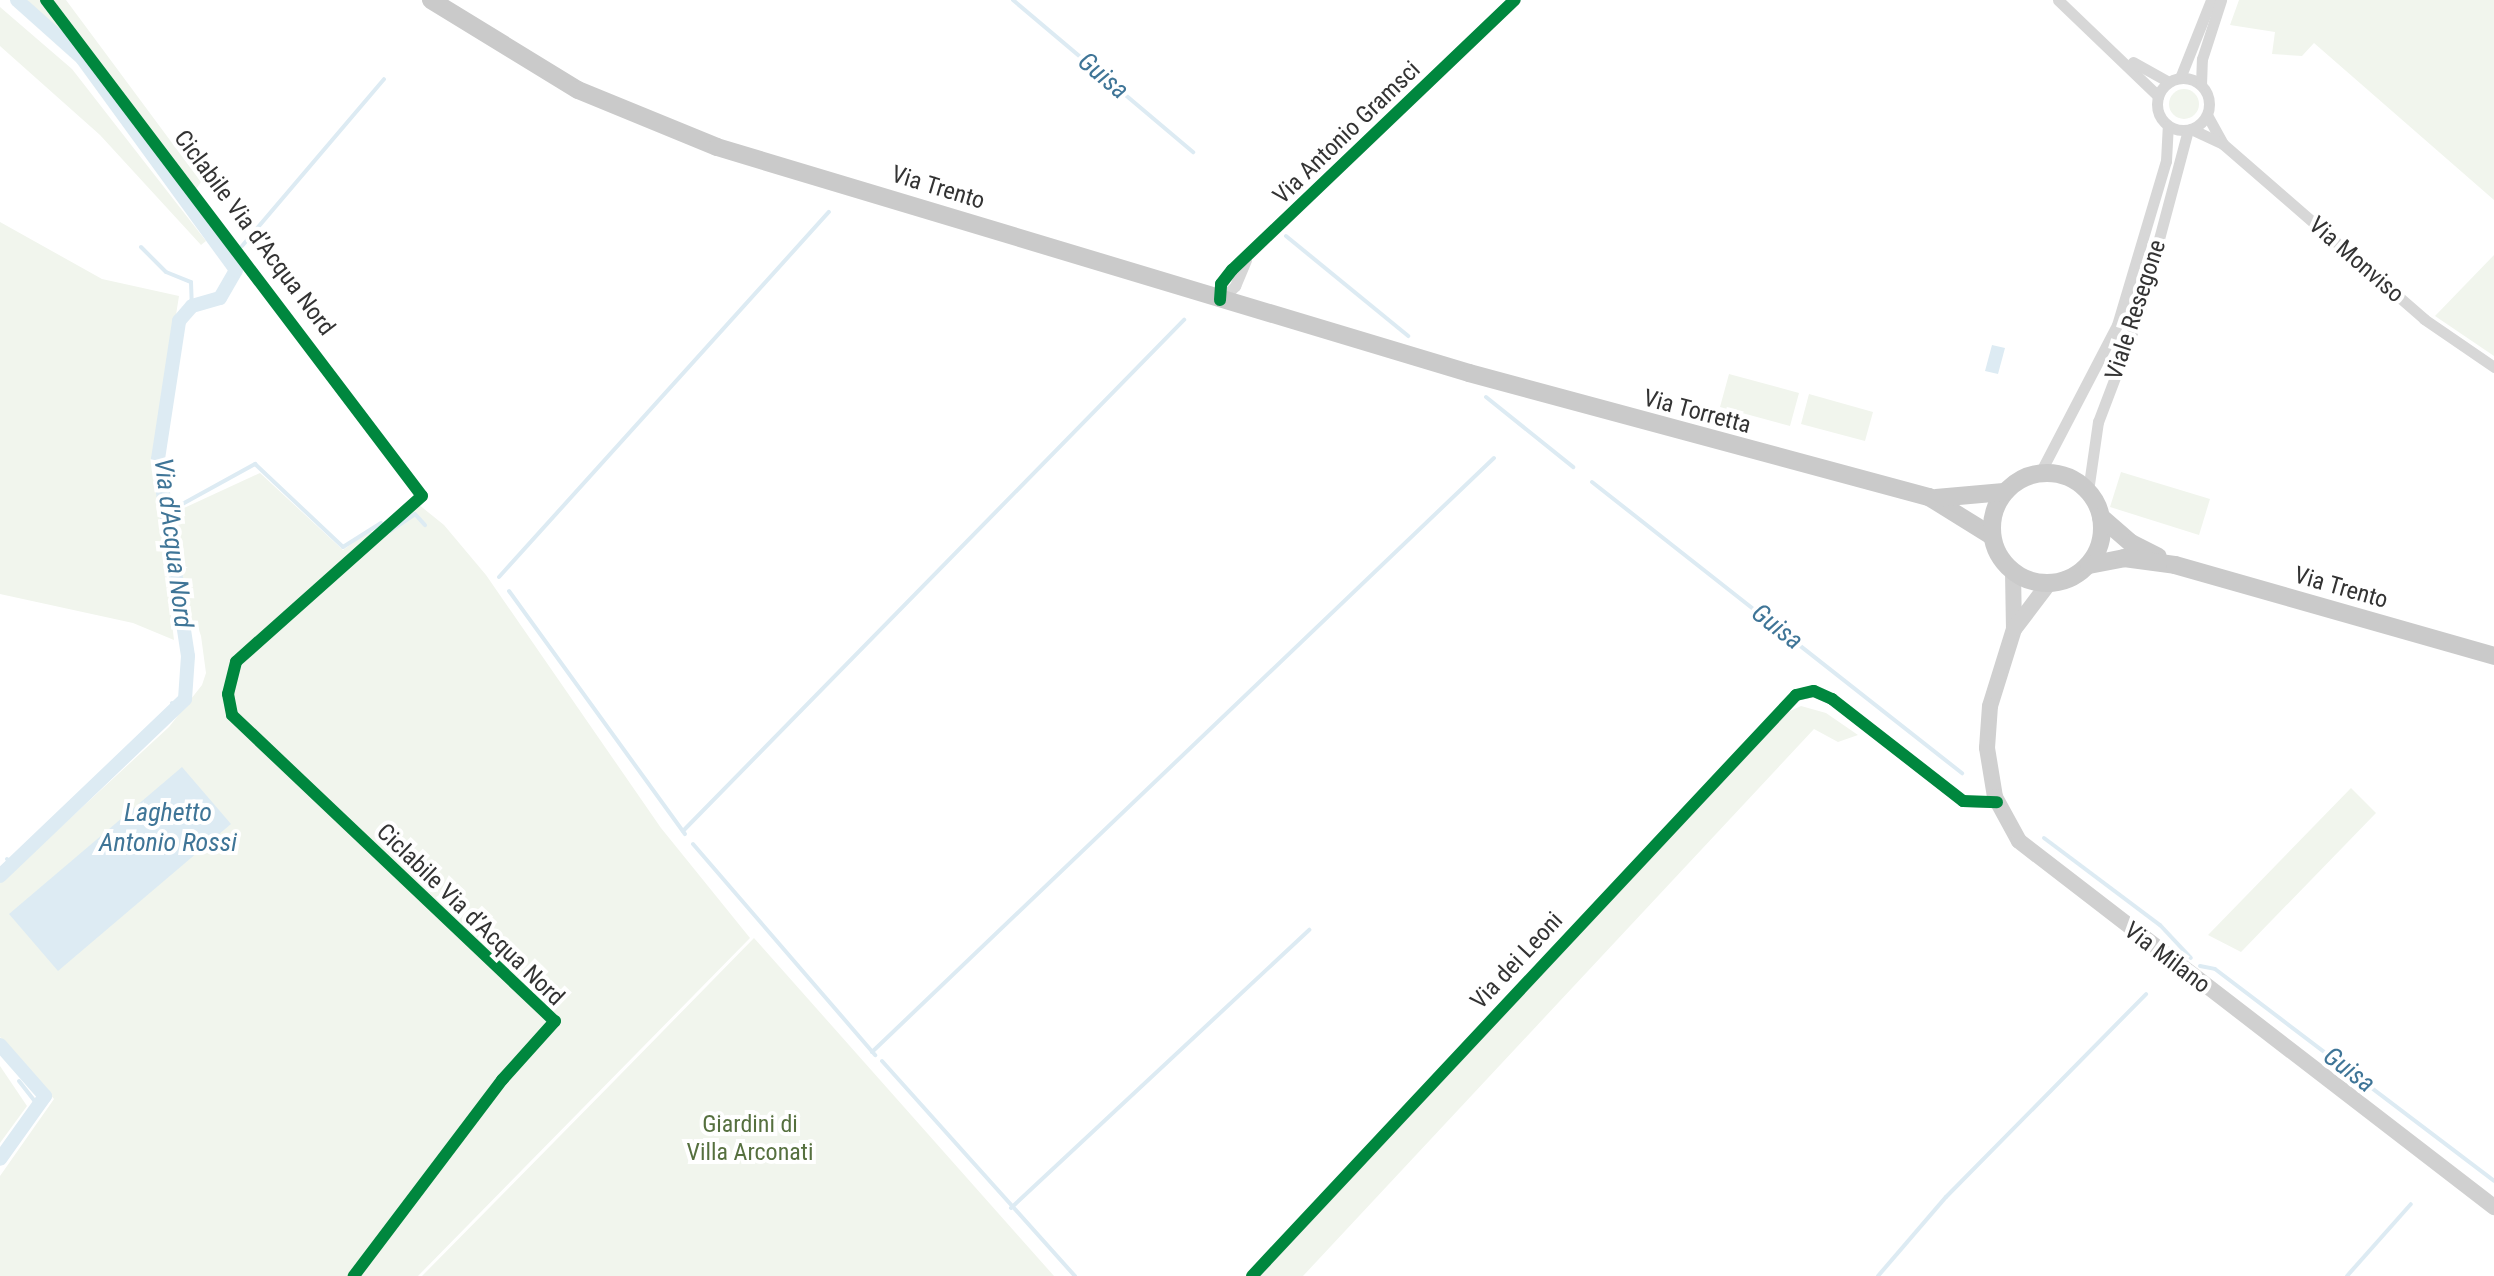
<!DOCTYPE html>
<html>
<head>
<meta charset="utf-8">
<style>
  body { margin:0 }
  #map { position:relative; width:2494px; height:1276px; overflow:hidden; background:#fff; font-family:"Roboto Condensed",sans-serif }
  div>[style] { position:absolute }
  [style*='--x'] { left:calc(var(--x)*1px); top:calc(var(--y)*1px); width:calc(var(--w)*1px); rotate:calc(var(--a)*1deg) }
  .green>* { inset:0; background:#f1f5ed }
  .round { border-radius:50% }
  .water>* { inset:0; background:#ddebf3 }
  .stream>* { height:4px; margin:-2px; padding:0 2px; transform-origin:2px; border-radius:2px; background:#ddebf3 }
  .canal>* { height:14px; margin:-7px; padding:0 7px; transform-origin:7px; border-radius:7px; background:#ddebf3 }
  .street>* { height:11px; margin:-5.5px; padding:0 5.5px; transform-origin:5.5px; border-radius:5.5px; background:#d7d7d7 }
  .street>.ring { margin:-5.5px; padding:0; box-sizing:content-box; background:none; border:11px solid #d7d7d7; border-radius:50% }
  .secondary>* { height:16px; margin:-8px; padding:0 8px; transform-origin:8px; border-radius:8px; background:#d0d0d0 }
  .primary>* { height:18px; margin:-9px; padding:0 9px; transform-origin:9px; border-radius:9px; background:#cacaca }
  .primary>.ring { margin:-9px; padding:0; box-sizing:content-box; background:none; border:18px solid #cacaca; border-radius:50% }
  .cycleway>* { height:12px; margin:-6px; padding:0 6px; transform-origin:6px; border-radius:6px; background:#00873e }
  span { translate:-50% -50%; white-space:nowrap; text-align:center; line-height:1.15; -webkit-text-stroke:8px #fff; paint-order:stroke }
  .street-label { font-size:24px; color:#333 }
  .park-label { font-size:24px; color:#56703f }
  .water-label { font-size:26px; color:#3f7597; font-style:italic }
</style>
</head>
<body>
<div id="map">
  <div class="green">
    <i style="clip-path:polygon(27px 0,66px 0,201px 182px,197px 188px,189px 194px,86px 56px)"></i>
    <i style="clip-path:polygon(2239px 0,2494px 0,2494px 200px,2314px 43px,2302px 56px,2272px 54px,2275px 32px,2230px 25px)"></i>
    <i style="clip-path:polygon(0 7px,72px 69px,206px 241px,201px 245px,100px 135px,0 46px)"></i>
    <i class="round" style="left:2169px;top:89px;width:30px;height:30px"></i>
    <i style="clip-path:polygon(0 222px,102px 279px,179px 296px,153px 460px,174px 640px,133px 623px,0 594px)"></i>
    <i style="clip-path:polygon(2494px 255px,2494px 356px,2435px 316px)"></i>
    <i style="clip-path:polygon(1729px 374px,1799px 393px,1790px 426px,1720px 407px)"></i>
    <i style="clip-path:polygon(1809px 394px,1873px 412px,1865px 441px,1801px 424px)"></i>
    <i style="clip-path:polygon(2121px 472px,2210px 499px,2199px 535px,2110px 507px)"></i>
    <i style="clip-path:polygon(260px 473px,343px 550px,368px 532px,387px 533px,418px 504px,444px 525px,486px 575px,661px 828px,750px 938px,418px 1276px,0 1276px,0 1176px,54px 1099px,0 1037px,0 883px,169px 727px,202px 685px,206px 673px,201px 636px,197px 624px,186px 616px,171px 514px)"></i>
    <i style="clip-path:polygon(1801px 706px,1826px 713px,1858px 735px,1838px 742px,1814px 729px,1303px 1276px,1257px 1276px,1788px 712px)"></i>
    <i style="clip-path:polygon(2351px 788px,2376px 813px,2241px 952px,2208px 935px)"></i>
    <i style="clip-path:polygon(754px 938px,1054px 1276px,422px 1276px,616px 1079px)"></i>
    <i style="clip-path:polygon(0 1066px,27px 1106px,0 1143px)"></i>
  </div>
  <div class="water">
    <i style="clip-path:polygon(1992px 345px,2005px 348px,1998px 374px,1985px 371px)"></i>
    <i style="clip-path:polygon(182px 767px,231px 824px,58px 971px,9px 914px)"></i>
  </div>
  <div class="stream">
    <i style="--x:1013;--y:0;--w:236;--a:40.2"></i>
    <i style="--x:1286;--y:236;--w:158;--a:39.3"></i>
    <i style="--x:242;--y:246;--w:219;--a:-49.6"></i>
    <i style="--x:141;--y:247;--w:35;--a:45"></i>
    <i style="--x:166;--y:272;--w:27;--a:22"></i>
    <i style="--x:191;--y:282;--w:24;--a:88"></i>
    <i style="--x:229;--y:257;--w:4;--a:-34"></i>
    <i style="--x:1486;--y:397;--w:112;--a:38.8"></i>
    <i style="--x:1592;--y:482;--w:471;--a:38.2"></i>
    <i style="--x:166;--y:513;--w:102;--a:-28.8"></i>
    <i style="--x:255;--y:464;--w:121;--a:43.3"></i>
    <i style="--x:343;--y:547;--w:45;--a:-32.3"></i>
    <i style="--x:390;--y:531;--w:30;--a:-34"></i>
    <i style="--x:415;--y:514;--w:15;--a:48"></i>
    <i style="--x:499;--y:577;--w:492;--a:-47.9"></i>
    <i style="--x:509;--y:591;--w:300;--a:54.1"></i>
    <i style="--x:172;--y:703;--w:9;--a:49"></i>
    <i style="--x:683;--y:831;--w:716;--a:-45.57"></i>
    <i style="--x:2044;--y:838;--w:145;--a:36.9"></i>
    <i style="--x:2160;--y:925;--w:45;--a:46.8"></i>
    <i style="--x:693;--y:844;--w:279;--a:49.2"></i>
    <i style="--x:7;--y:859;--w:8;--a:40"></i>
    <i style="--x:2200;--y:966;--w:15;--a:11"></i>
    <i style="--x:2215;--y:969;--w:350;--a:37.2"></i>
    <i style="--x:872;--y:1052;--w:860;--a:-43.68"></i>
    <i style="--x:882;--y:1061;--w:289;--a:48.1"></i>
    <i style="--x:19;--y:1081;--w:33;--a:52"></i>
    <i style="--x:1011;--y:1208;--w:408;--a:-43"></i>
    <i style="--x:1878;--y:1276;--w:104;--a:-49.3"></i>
    <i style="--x:1946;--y:1197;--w:285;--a:-45.4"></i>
    <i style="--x:2347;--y:1276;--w:96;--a:-48.4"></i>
  </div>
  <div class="canal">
    <i style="--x:0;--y:876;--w:256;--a:-43.7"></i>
    <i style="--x:185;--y:699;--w:43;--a:-86"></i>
    <i style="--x:188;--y:656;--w:199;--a:-98.7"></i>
    <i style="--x:158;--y:459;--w:140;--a:-81.3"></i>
    <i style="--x:179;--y:321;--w:20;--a:-49"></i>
    <i style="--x:192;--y:306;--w:29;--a:-16"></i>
    <i style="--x:220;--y:298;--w:32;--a:-60"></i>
    <i style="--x:236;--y:270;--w:262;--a:-126"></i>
    <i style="--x:82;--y:58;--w:87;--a:-138.3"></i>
    <i style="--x:0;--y:1045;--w:68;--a:48.6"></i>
    <i style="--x:45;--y:1096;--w:77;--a:125.5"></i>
  </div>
  <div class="street">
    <i style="--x:2058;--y:0;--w:139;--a:43.8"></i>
    <i style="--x:2133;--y:62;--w:41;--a:29.1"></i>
    <i class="ring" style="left:2157px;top:78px;width:41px;height:41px"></i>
    <i style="--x:2180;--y:78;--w:84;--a:-68.3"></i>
    <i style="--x:2201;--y:85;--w:26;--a:-88"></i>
    <i style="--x:2202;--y:59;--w:62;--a:-72.1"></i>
    <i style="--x:2207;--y:115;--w:33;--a:61"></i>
    <i style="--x:2223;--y:144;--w:267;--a:41"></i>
    <i style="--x:2424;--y:319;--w:85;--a:34.4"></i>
    <i style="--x:2191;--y:129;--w:35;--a:25"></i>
    <i style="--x:1220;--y:300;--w:16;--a:-86"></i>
    <i style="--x:1221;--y:284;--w:18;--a:-52"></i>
    <i style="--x:1232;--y:270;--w:391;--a:-43.7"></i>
    <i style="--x:1220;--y:300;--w:21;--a:-43"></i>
    <i style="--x:1235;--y:286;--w:28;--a:-67"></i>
    <i style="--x:2040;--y:473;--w:167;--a:-62.5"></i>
    <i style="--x:2117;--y:325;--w:171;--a:-73.4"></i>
    <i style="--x:2166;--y:161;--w:35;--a:-87"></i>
    <i style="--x:2088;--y:491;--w:70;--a:-81.8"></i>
    <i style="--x:2098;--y:422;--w:116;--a:-69.2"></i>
    <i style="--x:2139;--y:314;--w:190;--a:-75.1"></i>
    <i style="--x:1252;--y:1276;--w:796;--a:-46.88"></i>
    <i style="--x:1796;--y:695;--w:18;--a:-13"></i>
    <i style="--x:1814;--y:691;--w:20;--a:24"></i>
    <i style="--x:1832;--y:699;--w:166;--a:37.9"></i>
    <i style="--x:1963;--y:801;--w:34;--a:2"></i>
  </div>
  <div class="secondary">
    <i style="--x:2013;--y:572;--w:57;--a:89"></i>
    <i style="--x:2014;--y:629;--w:81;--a:107.3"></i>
    <i style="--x:1990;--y:706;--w:42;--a:94.1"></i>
    <i style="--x:1987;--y:748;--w:50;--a:80.7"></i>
    <i style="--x:1995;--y:797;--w:50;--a:61.4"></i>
    <i style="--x:2019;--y:841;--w:600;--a:37.62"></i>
    <i style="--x:2015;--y:628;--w:56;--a:-52.9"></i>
  </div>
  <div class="primary">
    <i style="--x:431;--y:0;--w:172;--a:31.5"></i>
    <i style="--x:578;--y:90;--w:150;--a:22.3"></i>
    <i style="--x:717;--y:147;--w:785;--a:16.73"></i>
    <i style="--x:1469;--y:373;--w:476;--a:15.1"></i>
    <i style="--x:1929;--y:497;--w:74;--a:31.8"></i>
    <i class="ring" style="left:1992px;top:473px;width:92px;height:92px"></i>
    <i style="--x:1936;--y:498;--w:68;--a:-5"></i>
    <i style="--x:2101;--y:517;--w:40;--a:41"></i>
    <i style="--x:2131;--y:543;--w:30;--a:27"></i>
    <i style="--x:2089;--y:565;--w:36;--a:-11"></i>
    <i style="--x:2124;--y:558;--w:51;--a:7.8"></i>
    <i style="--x:2175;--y:565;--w:332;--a:15.9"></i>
  </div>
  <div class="cycleway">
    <i style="--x:46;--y:0;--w:622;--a:52.84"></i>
    <i style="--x:422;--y:496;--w:249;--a:138.3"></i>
    <i style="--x:236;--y:662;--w:33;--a:104"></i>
    <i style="--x:228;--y:694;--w:21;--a:79"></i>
    <i style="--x:232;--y:715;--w:445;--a:43.5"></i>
    <i style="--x:555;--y:1021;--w:79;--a:131.9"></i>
    <i style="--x:502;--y:1080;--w:246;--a:127.1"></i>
    <i style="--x:1220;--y:300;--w:16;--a:-86"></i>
    <i style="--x:1221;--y:284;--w:18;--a:-52"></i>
    <i style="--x:1232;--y:270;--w:391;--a:-43.7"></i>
    <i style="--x:1252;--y:1276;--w:796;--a:-46.88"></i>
    <i style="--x:1796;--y:695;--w:18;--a:-13"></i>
    <i style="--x:1814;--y:691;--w:20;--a:24"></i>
    <i style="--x:1832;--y:699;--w:166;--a:37.9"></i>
    <i style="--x:1963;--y:801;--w:34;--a:2"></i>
  </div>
  <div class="street-label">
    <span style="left:1347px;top:133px;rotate:-44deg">Via Antonio Gramsci</span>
    <span style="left:938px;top:188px;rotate:17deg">Via Trento</span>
    <span style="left:254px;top:233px;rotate:53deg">Ciclabile Via d’Acqua Nord</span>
    <span style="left:2356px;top:260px;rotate:41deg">Via Monviso</span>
    <span style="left:2136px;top:310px;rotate:-72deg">Viale Resegone</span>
    <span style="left:1697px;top:412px;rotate:15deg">Via Torretta</span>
    <span style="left:2341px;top:588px;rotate:16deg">Via Trento</span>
    <span style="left:470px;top:915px;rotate:44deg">Ciclabile Via d’Acqua Nord</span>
    <span style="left:2167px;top:958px;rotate:37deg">Via Milano</span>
    <span style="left:1517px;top:961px;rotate:-47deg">Via dei Leoni</span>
  </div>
  <div class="park-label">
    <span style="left:750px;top:1139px">Giardini di<br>Villa Arconati</span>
  </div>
  <div class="water-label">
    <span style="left:1103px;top:76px;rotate:40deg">Guisa</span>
    <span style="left:173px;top:543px;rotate:83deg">Via d'Acqua Nord</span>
    <span style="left:1777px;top:627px;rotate:38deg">Guisa</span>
    <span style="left:168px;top:828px">Laghetto<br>Antonio Rossi</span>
    <span style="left:2349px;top:1070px;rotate:37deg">Guisa</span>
  </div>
</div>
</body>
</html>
